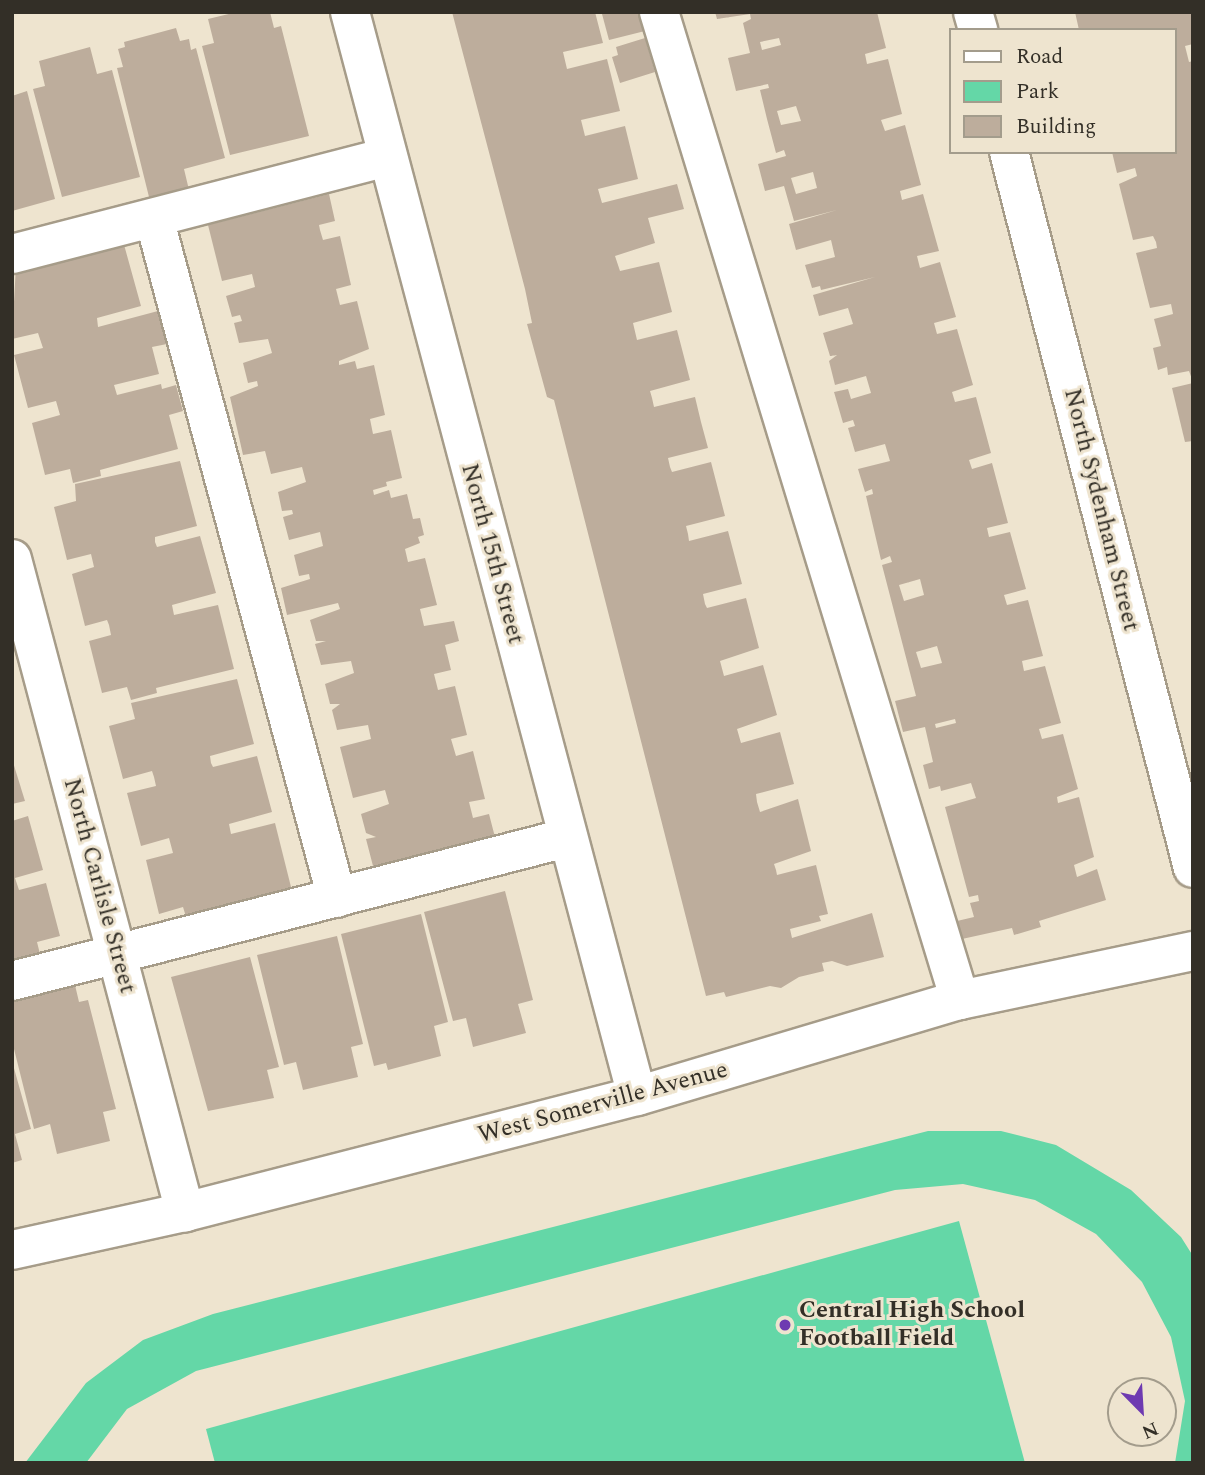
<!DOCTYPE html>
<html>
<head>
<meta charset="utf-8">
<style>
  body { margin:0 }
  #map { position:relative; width:1205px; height:1475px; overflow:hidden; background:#eee4cf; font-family:Spectral,serif }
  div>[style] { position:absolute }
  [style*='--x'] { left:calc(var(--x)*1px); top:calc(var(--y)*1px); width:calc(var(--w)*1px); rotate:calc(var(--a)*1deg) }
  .green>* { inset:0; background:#64d7a7 }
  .building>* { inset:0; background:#bdad9c }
  .roads { filter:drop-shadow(2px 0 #a69c89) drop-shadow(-2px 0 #a69c89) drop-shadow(0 2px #a69c89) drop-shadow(0 -2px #a69c89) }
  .minor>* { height:38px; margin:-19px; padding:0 19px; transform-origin:19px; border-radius:19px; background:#fff }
  .dots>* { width:19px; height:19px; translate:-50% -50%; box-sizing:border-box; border:4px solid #eee4cf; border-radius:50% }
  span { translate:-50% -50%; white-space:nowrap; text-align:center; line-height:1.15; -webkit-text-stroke:6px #eee4cf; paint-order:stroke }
  .street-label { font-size:24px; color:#332f27 }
  .poi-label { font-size:24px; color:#332f27; font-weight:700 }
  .left { translate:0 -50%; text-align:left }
  .frame { position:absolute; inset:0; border:14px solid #332f27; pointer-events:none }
  .legend { position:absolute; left:949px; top:28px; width:228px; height:126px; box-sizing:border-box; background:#eee4cf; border:2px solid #a39c8c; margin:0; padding:9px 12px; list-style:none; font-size:21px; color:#332f27 }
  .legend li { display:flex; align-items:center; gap:14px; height:35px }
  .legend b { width:35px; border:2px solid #a39c8c }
  .north { position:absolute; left:1107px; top:1377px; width:70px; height:70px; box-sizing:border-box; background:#eee4cf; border:2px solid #a39c8c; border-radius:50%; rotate:156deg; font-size:19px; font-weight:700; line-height:28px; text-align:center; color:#332f27 }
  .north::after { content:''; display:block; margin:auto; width:24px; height:32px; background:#6e3ab1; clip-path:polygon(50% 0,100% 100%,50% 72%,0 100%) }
</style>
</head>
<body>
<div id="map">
  <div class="green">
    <i style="clip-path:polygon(928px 1131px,1001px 1131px,1056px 1145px,1131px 1190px,1181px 1237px,1193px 1256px,1193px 1463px,1175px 1463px,1185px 1401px,1171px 1337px,1142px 1282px,1096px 1234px,1035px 1200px,963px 1184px,895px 1190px,196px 1371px,127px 1409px,86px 1463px,25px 1463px,86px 1383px,143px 1340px,213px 1314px)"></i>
    <i style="clip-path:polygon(959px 1221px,1025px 1463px,215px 1463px,206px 1429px)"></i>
  </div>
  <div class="building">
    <i style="clip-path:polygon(237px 12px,270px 12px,274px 28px,281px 26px,309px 136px,230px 155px,202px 46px,214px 43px,208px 19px)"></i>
    <i style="clip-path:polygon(452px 12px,595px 12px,603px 43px,563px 52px,567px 69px,607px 59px,620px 111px,581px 120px,585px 136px,625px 126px,638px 179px,598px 189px,602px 203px,677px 184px,684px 209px,648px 218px,655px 243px,615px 256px,620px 271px,659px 262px,672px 312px,633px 323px,637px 340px,677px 330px,690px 380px,650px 391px,652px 398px,654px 407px,695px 397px,701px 422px,708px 448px,668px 458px,670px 467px,672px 472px,711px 462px,725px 516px,686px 526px,688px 534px,689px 541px,728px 531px,742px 584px,703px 594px,705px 604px,707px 608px,746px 598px,759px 648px,720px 661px,724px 676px,763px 665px,777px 715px,737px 729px,741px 743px,780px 732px,794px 784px,756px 794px,757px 802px,760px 812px,798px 799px,811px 851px,774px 864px,776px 870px,777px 875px,816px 865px,828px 914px,819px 916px,821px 921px,790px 929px,792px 938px,872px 913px,884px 957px,847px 966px,832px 961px,822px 963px,824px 971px,799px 977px,781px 988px,770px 986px,726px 997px,724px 992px,706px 996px,554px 400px,547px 397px,527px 324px,532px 323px,525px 289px)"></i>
    <i style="clip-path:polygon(640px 12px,645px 31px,609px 40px,602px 14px)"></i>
    <i style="clip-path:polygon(evenodd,715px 12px,877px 12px,886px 48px,865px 54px,867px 64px,888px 59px,902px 114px,881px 120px,885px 131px,905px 125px,921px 185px,900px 191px,902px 200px,923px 194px,939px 251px,917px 256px,920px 268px,940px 262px,956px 317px,934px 323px,937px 334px,957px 329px,973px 385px,952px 392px,955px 402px,976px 397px,991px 453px,969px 460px,972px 469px,992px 463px,1008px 523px,987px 528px,989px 537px,1010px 532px,1026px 589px,1004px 595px,1007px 605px,1028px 600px,1043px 656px,1022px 661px,1024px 671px,1045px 666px,1061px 723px,1039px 729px,1042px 739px,1063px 734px,1078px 789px,1057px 797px,1058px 803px,1079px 797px,1094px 857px,1074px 865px,1077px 877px,1097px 869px,1106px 900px,1039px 921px,1041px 927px,1014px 935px,1012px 928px,962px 939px,957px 921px,974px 917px,970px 903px,979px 901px,978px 895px,969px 897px,945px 807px,976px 798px,971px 783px,941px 791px,940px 786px,929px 789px,923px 765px,933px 762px,925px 727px,903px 732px,895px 701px,916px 696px,882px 565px,892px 562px,890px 556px,881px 560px,866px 496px,873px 494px,872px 489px,865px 492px,858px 469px,890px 461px,885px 444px,855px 452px,848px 428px,855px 426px,853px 420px,843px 423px,834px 392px,848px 389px,851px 399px,871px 393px,866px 376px,835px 385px,829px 361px,837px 355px,830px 356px,823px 333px,853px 324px,848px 308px,819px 316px,813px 295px,875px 277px,821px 290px,820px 286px,812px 288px,805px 265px,835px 257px,831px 240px,796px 250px,789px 224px,837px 210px,794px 221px,784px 186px,765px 191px,758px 164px,786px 156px,784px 150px,776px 153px,767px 119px,760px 90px,769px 88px,768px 84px,736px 91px,728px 58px,750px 53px,743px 23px,751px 19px,750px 14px,717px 19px,715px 12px,779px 38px,781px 45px,762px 50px,760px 42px,779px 38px,715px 12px,796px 106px,801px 121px,781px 125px,777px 111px,796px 106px,715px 12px,813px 172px,817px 188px,796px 194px,791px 178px,813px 172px,715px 12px,920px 579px,924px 595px,904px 601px,899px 585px,920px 579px,715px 12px,937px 646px,942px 663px,921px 668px,916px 652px,937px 646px,715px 12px,955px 719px,956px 723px,936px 728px,935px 724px,955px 719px)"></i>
    <i style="clip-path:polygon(1075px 12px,1193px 12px,1193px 44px,1185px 46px,1189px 62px,1193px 61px,1193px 382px,1189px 371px,1168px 375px,1167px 367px,1158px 370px,1153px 348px,1161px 346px,1154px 319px,1173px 314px,1171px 304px,1150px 308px,1136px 253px,1157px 248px,1156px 242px,1153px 236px,1133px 240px,1119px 184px,1137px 176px,1135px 168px,1117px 173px,1112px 152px,1175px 152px,1175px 30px,1079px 30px)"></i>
    <i style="clip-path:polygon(176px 28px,180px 41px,189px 39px,191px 50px,196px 48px,225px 158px,184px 169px,189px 190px,150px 201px,117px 68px,123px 67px,118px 49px,125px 47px,124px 42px)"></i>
    <i style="clip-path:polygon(645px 38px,655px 72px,620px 83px,612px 57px,618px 55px,616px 47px)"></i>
    <i style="clip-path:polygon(90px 47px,97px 74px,112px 70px,140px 177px,62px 197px,33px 89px,45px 86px,39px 61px)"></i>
    <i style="clip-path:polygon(27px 91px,55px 199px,12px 211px,12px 96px)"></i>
    <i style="clip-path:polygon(329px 194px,335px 221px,319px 225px,320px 230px,323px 240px,340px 236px,351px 285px,336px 289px,340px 305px,357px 301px,369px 349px,339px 361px,339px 365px,355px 361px,357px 369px,374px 365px,385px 415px,370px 419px,373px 434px,391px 430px,402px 478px,386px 482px,387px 486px,373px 490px,374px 495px,389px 490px,391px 498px,407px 494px,413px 519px,420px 518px,424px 535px,418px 537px,420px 543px,405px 549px,408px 562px,425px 558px,437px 605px,420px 609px,424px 626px,454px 621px,459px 641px,445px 645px,451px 670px,434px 674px,438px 690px,455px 686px,467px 735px,451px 739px,456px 756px,473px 751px,485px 799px,469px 802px,473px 818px,489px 814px,496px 841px,383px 870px,382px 864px,373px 866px,366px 839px,376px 837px,366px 833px,361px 814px,389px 804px,385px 790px,353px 798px,340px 747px,371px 739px,368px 725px,337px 730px,332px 710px,340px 704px,330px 704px,325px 684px,354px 673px,351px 661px,321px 665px,315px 644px,326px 641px,316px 641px,310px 620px,340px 609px,338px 603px,287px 615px,281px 588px,310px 579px,309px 574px,299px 576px,294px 555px,323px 546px,320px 532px,289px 540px,283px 517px,293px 514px,292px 510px,282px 511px,278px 492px,306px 482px,302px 467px,271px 474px,265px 451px,243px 455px,230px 397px,258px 386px,257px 381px,248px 383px,243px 363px,272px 353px,268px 339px,239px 343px,234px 323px,242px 321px,240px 315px,232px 317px,226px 296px,255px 287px,252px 274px,222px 281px,208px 225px)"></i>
    <i style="clip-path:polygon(123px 241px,141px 306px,97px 318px,98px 327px,158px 311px,167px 344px,152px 347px,159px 374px,114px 385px,117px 395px,161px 384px,162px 389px,176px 385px,183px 411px,169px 415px,178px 449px,100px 470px,101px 476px,73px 483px,70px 469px,45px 475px,32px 423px,60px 415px,56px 401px,28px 408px,14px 355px,43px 348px,38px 333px,12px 339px,16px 265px,44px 257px,46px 265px)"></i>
    <i style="clip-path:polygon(1193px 383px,1193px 441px,1185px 442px,1172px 388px)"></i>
    <i style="clip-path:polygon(180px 461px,197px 526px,155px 537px,155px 542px,157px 547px,200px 536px,216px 593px,172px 605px,174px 615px,218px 605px,234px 669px,156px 688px,157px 693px,131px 700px,127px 687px,102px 693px,89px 641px,111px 635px,109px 625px,107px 620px,85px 626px,72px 574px,94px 567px,91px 554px,67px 560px,54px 507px,76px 501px,75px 484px)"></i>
    <i style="clip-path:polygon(237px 679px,254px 744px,210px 756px,211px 763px,213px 767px,257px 756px,272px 812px,229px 824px,231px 834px,275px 823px,291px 887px,237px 906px,236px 902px,212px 908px,214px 913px,187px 920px,183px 907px,159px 914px,146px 860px,173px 853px,169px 838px,141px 846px,127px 793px,156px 786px,154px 777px,152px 771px,123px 779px,109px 726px,135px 719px,131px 703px)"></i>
    <i style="clip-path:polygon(12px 759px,25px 801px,12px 804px)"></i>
    <i style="clip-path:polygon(28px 816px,43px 870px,15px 878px,19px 890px,46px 883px,60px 936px,37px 942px,40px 954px,12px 962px,12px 821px)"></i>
    <i style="clip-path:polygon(505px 891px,533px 1000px,518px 1004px,526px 1033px,473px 1047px,466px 1018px,453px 1021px,424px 912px)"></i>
    <i style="clip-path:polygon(421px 914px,448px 1022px,434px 1026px,441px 1056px,388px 1070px,386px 1063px,374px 1066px,341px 934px)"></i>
    <i style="clip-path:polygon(337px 936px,363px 1044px,351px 1047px,358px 1077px,303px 1090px,296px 1062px,284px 1065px,257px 955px)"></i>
    <i style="clip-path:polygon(250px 957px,279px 1067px,267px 1070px,274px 1098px,208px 1111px,171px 977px)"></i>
    <i style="clip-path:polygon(75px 985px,79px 1002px,88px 1000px,116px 1109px,103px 1112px,110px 1141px,57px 1154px,50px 1124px,34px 1129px,12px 1041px,12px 1001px)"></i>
    <i style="clip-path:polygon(12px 1061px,31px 1129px,15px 1134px,22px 1160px,12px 1163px)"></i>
  </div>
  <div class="roads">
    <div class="minor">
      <i style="--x:350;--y:12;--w:1121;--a:75.17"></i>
      <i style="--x:659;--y:12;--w:1033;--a:73.06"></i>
      <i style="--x:973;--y:12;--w:19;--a:74"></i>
      <i style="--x:1009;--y:152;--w:739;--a:75.59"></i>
      <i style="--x:154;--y:218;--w:704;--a:74.94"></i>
      <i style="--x:12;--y:254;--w:388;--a:-14.5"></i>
      <i style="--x:12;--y:559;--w:676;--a:75.16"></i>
      <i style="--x:12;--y:981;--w:572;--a:-14.47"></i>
      <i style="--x:12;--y:1250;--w:177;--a:-12.4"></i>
      <i style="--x:185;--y:1212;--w:467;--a:-14.4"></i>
      <i style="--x:637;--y:1096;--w:337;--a:-16.6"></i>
      <i style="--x:960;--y:1000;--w:238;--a:-11.9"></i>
    </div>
  </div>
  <div class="dots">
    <i style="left:785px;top:1325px;background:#6e3ab1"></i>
  </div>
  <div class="street-label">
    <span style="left:1101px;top:510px;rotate:76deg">North Sydenham Street</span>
    <span style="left:492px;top:554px;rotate:75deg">North 15th Street</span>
    <span style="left:99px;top:886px;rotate:75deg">North Carlisle Street</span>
    <span style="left:603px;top:1103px;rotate:-15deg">West Somerville Avenue</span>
  </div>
  <div class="poi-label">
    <span class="left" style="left:799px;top:1325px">Central High School<br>Football Field</span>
  </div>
  <div class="frame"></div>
  <ul class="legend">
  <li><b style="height:9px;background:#fff"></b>Road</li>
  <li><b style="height:19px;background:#64d7a7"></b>Park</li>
  <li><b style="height:19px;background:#bdad9c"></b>Building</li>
  </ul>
  <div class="north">N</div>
</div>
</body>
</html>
